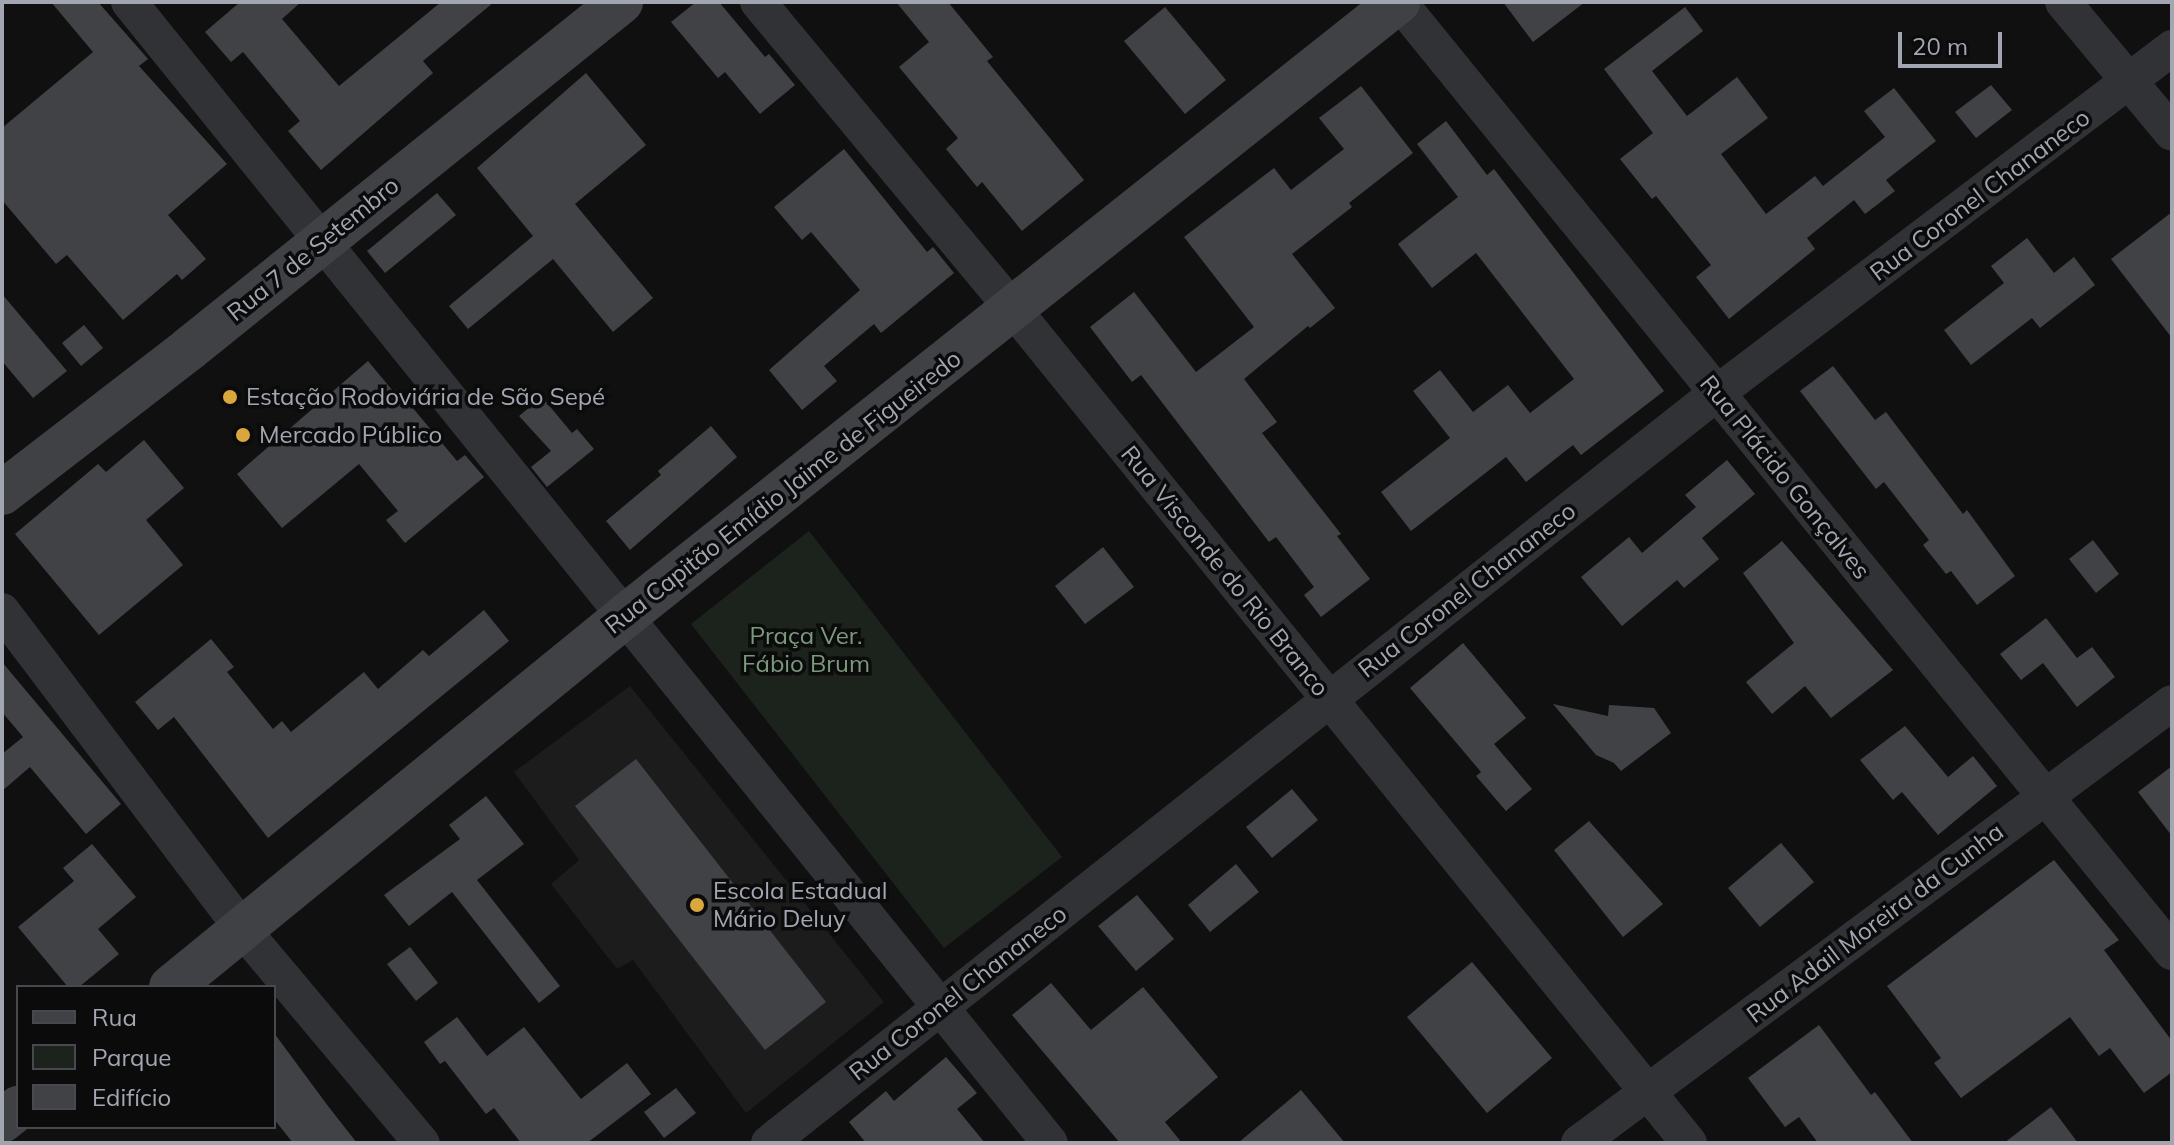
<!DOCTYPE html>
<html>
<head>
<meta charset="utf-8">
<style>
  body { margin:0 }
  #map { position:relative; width:2174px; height:1145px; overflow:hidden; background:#101011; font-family:Mulish,sans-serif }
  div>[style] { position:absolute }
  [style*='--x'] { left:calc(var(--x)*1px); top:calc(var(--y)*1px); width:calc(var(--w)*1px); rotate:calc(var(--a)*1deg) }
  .built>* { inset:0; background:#1c1c1d }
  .green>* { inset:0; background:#1c231d }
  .building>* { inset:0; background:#414246 }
  .minor>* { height:36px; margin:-18px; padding:0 18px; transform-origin:18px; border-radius:18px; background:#313235 }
  .secondary>* { height:44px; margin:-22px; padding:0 22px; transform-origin:22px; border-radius:22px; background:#3f4145 }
  .dots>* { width:22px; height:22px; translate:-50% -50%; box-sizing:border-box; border:4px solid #0b0b0c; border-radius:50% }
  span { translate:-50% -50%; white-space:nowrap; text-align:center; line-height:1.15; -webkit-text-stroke:7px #0b0b0c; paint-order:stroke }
  .street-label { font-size:24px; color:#a2a6b0 }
  .poi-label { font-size:24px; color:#a2a6b0 }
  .left { translate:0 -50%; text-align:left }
  .park-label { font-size:24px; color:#7b997d }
  .frame { position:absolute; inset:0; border:4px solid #a2a6b0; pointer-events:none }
  .legend { position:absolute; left:16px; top:985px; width:260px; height:144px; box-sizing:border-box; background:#0b0b0c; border:2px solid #47494e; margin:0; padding:10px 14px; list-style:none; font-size:24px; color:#a2a6b0 }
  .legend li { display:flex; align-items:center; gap:16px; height:40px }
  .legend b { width:40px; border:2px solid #47494e }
  .scale { position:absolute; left:1898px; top:32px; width:104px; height:36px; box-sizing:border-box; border:4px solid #a2a6b0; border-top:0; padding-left:10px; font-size:24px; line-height:28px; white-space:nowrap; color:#a2a6b0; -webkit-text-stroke:6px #0b0b0c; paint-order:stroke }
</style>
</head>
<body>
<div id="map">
  <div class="built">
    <i style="clip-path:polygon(630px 686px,884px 1002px,746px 1113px,633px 960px,617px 969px,551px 884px,579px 860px,514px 772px)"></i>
  </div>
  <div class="green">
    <i style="clip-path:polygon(809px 531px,1062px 857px,944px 948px,691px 624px)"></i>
  </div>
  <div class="building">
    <i style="clip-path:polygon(51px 2px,98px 2px,148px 59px,139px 66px,227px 164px,168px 215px,206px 259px,182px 280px,177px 274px,123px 320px,67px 255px,56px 264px,2px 200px,2px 128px,93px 52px)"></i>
    <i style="clip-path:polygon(240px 2px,301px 2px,282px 19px,339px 86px,441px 2px,494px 2px,423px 61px,433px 73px,321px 170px,288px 131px,300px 121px,243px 52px,231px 62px,205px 32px)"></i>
    <i style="clip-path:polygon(696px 2px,719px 2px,765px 57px,769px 54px,795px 85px,760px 114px,725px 72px,718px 78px,671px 22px)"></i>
    <i style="clip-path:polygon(896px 2px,948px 2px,993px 57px,987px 61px,1084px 180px,1022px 231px,982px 182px,977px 187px,946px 149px,958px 138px,899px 67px,929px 42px)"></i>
    <i style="clip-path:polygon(1503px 2px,1585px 2px,1533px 42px)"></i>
    <i style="clip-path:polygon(1165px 7px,1226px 80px,1185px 114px,1124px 41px)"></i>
    <i style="clip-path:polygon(1685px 7px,1703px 31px,1652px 71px,1687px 116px,1737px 77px,1768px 118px,1721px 154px,1766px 214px,1815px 176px,1823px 186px,1885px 137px,1864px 111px,1894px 88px,1936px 141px,1886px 180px,1895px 191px,1865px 214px,1854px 200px,1807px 238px,1815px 249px,1729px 319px,1696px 277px,1711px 265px,1656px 196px,1652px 199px,1620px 159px,1653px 133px,1604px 69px)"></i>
    <i style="clip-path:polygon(586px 73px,646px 145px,575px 204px,653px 298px,613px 332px,553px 259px,468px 329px,449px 306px,533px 236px,477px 168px)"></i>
    <i style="clip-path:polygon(1991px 85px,2012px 110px,1976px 138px,1955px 112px)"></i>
    <i style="clip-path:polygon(1361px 86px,1413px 153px,1349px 203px,1352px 207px,1292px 254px,1335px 308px,1310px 328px,1308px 326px,1244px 379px,1277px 422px,1262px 433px,1341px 534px,1337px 536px,1370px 579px,1321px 617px,1304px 595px,1314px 587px,1276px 537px,1269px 542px,1141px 375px,1132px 382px,1090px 327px,1134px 292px,1196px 372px,1254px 327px,1184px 237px,1274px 168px,1291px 190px,1344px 149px,1319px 118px)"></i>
    <i style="clip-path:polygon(1446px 121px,1487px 175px,1494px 169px,1664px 391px,1581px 455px,1573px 445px,1526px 482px,1506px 457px,1411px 531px,1381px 492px,1450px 438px,1413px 391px,1440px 370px,1473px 412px,1508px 385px,1530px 413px,1574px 379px,1476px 253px,1432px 288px,1398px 244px,1458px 197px,1417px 144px)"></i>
    <i style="clip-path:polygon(844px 149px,927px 252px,933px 247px,954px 273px,881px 333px,874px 324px,824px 366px,837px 381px,802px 410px,769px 370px,860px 290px,811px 232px,802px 240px,774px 207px)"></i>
    <i style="clip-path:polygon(437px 193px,456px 215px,385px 273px,367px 251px)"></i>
    <i style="clip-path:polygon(2172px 212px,2172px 338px,2111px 259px)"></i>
    <i style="clip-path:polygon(2027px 238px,2054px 273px,2074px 257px,2095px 285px,2040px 328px,2032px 318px,1971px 365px,1944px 330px,2004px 283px,1991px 266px)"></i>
    <i style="clip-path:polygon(2px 294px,67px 371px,33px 398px,2px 361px)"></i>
    <i style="clip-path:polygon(84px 325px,103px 348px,81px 366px,62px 343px)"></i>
    <i style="clip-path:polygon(368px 361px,393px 391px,397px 389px,457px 461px,465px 455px,484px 477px,405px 543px,386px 520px,398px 511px,359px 464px,282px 528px,237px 474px)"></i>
    <i style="clip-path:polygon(1833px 366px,1875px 420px,1886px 412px,1963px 514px,1967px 510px,2015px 576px,1977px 605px,1951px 571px,1946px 574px,1923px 545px,1929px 540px,1884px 482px,1876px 489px,1800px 391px)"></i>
    <i style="clip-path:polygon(542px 397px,572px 433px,577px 429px,594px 449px,547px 487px,531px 467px,551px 451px,519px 416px)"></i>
    <i style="clip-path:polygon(711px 426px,737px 457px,630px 550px,606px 521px,661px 475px,658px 471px)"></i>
    <i style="clip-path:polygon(144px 440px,184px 488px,146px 520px,183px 565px,99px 635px,15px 534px,98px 464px,106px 472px)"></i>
    <i style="clip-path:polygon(1727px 460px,1755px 494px,1702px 538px,1719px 559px,1684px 588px,1677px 580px,1622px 626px,1581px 577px,1629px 537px,1642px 553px,1696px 507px,1685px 495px)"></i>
    <i style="clip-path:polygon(2093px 540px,2119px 574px,2096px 593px,2069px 559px)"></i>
    <i style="clip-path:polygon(1782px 541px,1893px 670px,1831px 718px,1805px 686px,1772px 714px,1746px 682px,1794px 643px,1743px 573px)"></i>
    <i style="clip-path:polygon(1103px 547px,1134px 587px,1085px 624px,1055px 586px)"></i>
    <i style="clip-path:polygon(484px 610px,509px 641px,268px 838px,174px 717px,158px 730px,135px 702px,211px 639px,234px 667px,227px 672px,273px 729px,282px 721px,291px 732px,364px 672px,378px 689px,423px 650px,429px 656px)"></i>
    <i style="clip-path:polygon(2046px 618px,2077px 658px,2092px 647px,2115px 677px,2077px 707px,2043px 663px,2021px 680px,2000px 654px)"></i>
    <i style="clip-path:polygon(1463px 643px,1526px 718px,1494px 744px,1532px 789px,1506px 811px,1476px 776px,1481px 772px,1410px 688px)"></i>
    <i style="clip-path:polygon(2px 662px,121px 804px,86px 834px,30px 767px,2px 791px,2px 754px,23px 737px,2px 712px)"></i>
    <i style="clip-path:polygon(1553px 704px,1608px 716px,1609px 705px,1654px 708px,1671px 733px,1621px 771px,1614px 763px,1596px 755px)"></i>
    <i style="clip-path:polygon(1905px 726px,1948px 777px,1973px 756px,1997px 786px,1938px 835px,1902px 792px,1893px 800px,1860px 760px)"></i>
    <i style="clip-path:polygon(636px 759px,826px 1002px,765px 1050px,575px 806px)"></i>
    <i style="clip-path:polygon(2172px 766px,2172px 836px,2138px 792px)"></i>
    <i style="clip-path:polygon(1292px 789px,1318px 820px,1272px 858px,1246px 827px)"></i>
    <i style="clip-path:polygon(486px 796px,524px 844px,477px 880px,560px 986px,539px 1003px,452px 892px,409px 926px,384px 895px,460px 839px,449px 825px)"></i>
    <i style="clip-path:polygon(1589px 821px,1663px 904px,1623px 937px,1554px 850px)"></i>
    <i style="clip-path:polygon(1781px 843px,1814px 882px,1760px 927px,1728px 888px)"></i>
    <i style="clip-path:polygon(92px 844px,136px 897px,98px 929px,119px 954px,79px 987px,68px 987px,18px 927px,74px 881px,63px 868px)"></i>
    <i style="clip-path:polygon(2054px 860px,2119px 940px,2104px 950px,2172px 1041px,2172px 1072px,2144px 1093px,2110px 1048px,2099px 1056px,2070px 1017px,1961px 1098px,1934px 1063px,1941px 1058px,1887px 986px)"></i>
    <i style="clip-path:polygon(1236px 864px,1259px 892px,1210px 932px,1188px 905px)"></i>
    <i style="clip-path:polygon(1137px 895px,1174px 939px,1136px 971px,1098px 926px)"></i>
    <i style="clip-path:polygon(410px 947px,438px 983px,416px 1001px,387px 964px)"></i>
    <i style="clip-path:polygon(1472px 962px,1552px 1058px,1487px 1113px,1407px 1017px)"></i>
    <i style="clip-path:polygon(1051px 983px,1091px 1030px,1143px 987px,1218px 1077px,1165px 1122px,1182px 1143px,1120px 1143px,1012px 1015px)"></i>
    <i style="clip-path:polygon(457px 1017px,487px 1056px,524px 1027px,581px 1099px,627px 1063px,651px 1094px,587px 1143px,521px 1143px,494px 1108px,486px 1114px,445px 1061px,440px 1064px,424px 1042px)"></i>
    <i style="clip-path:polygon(1819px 1025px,1871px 1095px,1875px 1092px,1913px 1143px,1818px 1143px,1799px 1117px,1785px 1127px,1748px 1078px)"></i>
    <i style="clip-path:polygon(274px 1033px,328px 1106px,357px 1143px,293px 1143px,274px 1119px)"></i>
    <i style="clip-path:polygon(946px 1057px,977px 1093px,957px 1109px,985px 1143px,866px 1143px,849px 1122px,886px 1091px,894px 1101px)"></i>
    <i style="clip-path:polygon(676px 1088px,696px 1113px,664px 1138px,644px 1112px)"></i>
    <i style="clip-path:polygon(1301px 1090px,1345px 1143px,1238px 1143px)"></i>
    <i style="clip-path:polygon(2051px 1107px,2078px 1143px,2004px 1143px)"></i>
  </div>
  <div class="minor">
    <i style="--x:129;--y:2;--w:1466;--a:51.09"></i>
    <i style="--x:758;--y:2;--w:400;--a:50.3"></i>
    <i style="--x:1014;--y:310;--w:1072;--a:50.98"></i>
    <i style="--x:1399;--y:2;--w:1225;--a:50.87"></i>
    <i style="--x:2063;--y:2;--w:170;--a:50.2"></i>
    <i style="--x:2;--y:611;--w:400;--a:52.9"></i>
    <i style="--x:243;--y:930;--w:278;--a:50"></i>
    <i style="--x:769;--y:1143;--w:1209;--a:-38.35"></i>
    <i style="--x:1717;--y:393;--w:571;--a:-37.17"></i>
    <i style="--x:1579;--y:1143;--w:738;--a:-36.58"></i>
  </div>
  <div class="secondary">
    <i style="--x:2;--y:493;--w:237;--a:-37.6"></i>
    <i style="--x:190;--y:348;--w:553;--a:-38.76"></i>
    <i style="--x:171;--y:987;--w:585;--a:-39.24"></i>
    <i style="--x:624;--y:617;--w:989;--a:-38.47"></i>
    <i style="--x:2;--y:1121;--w:21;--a:-39"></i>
  </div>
  <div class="dots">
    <i style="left:230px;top:397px;background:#daa73e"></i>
    <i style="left:243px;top:435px;background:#daa73e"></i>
    <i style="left:697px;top:905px;background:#daa73e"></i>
  </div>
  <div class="street-label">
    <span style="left:1980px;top:195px;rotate:-37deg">Rua Coronel Chananeco</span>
    <span style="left:313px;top:249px;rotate:-39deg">Rua 7 de Setembro</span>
    <span style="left:1785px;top:477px;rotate:51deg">Rua Plácido Gonçalves</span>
    <span style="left:783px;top:492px;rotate:-38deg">Rua Capitão Emídio Jaime de Figueiredo</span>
    <span style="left:1225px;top:571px;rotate:51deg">Rua Visconde do Rio Branco</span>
    <span style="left:1467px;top:590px;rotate:-38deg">Rua Coronel Chananeco</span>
    <span style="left:1875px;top:923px;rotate:-37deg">Rua Adail Moreira da Cunha</span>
    <span style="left:958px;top:993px;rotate:-38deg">Rua Coronel Chananeco</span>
  </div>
  <div class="poi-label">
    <span class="left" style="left:246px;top:397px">Estação Rodoviária de São Sepé</span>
    <span class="left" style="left:259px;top:435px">Mercado Público</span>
    <span class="left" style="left:713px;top:905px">Escola Estadual<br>Mário Deluy</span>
  </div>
  <div class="park-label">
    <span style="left:806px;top:650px">Praça Ver.<br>Fábio Brum</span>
  </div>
  <div class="frame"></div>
  <ul class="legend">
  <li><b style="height:10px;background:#3f4145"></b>Rua</li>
  <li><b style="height:22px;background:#1c231d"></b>Parque</li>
  <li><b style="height:22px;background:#414246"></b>Edifício</li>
  </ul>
  <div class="scale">20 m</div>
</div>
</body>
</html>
